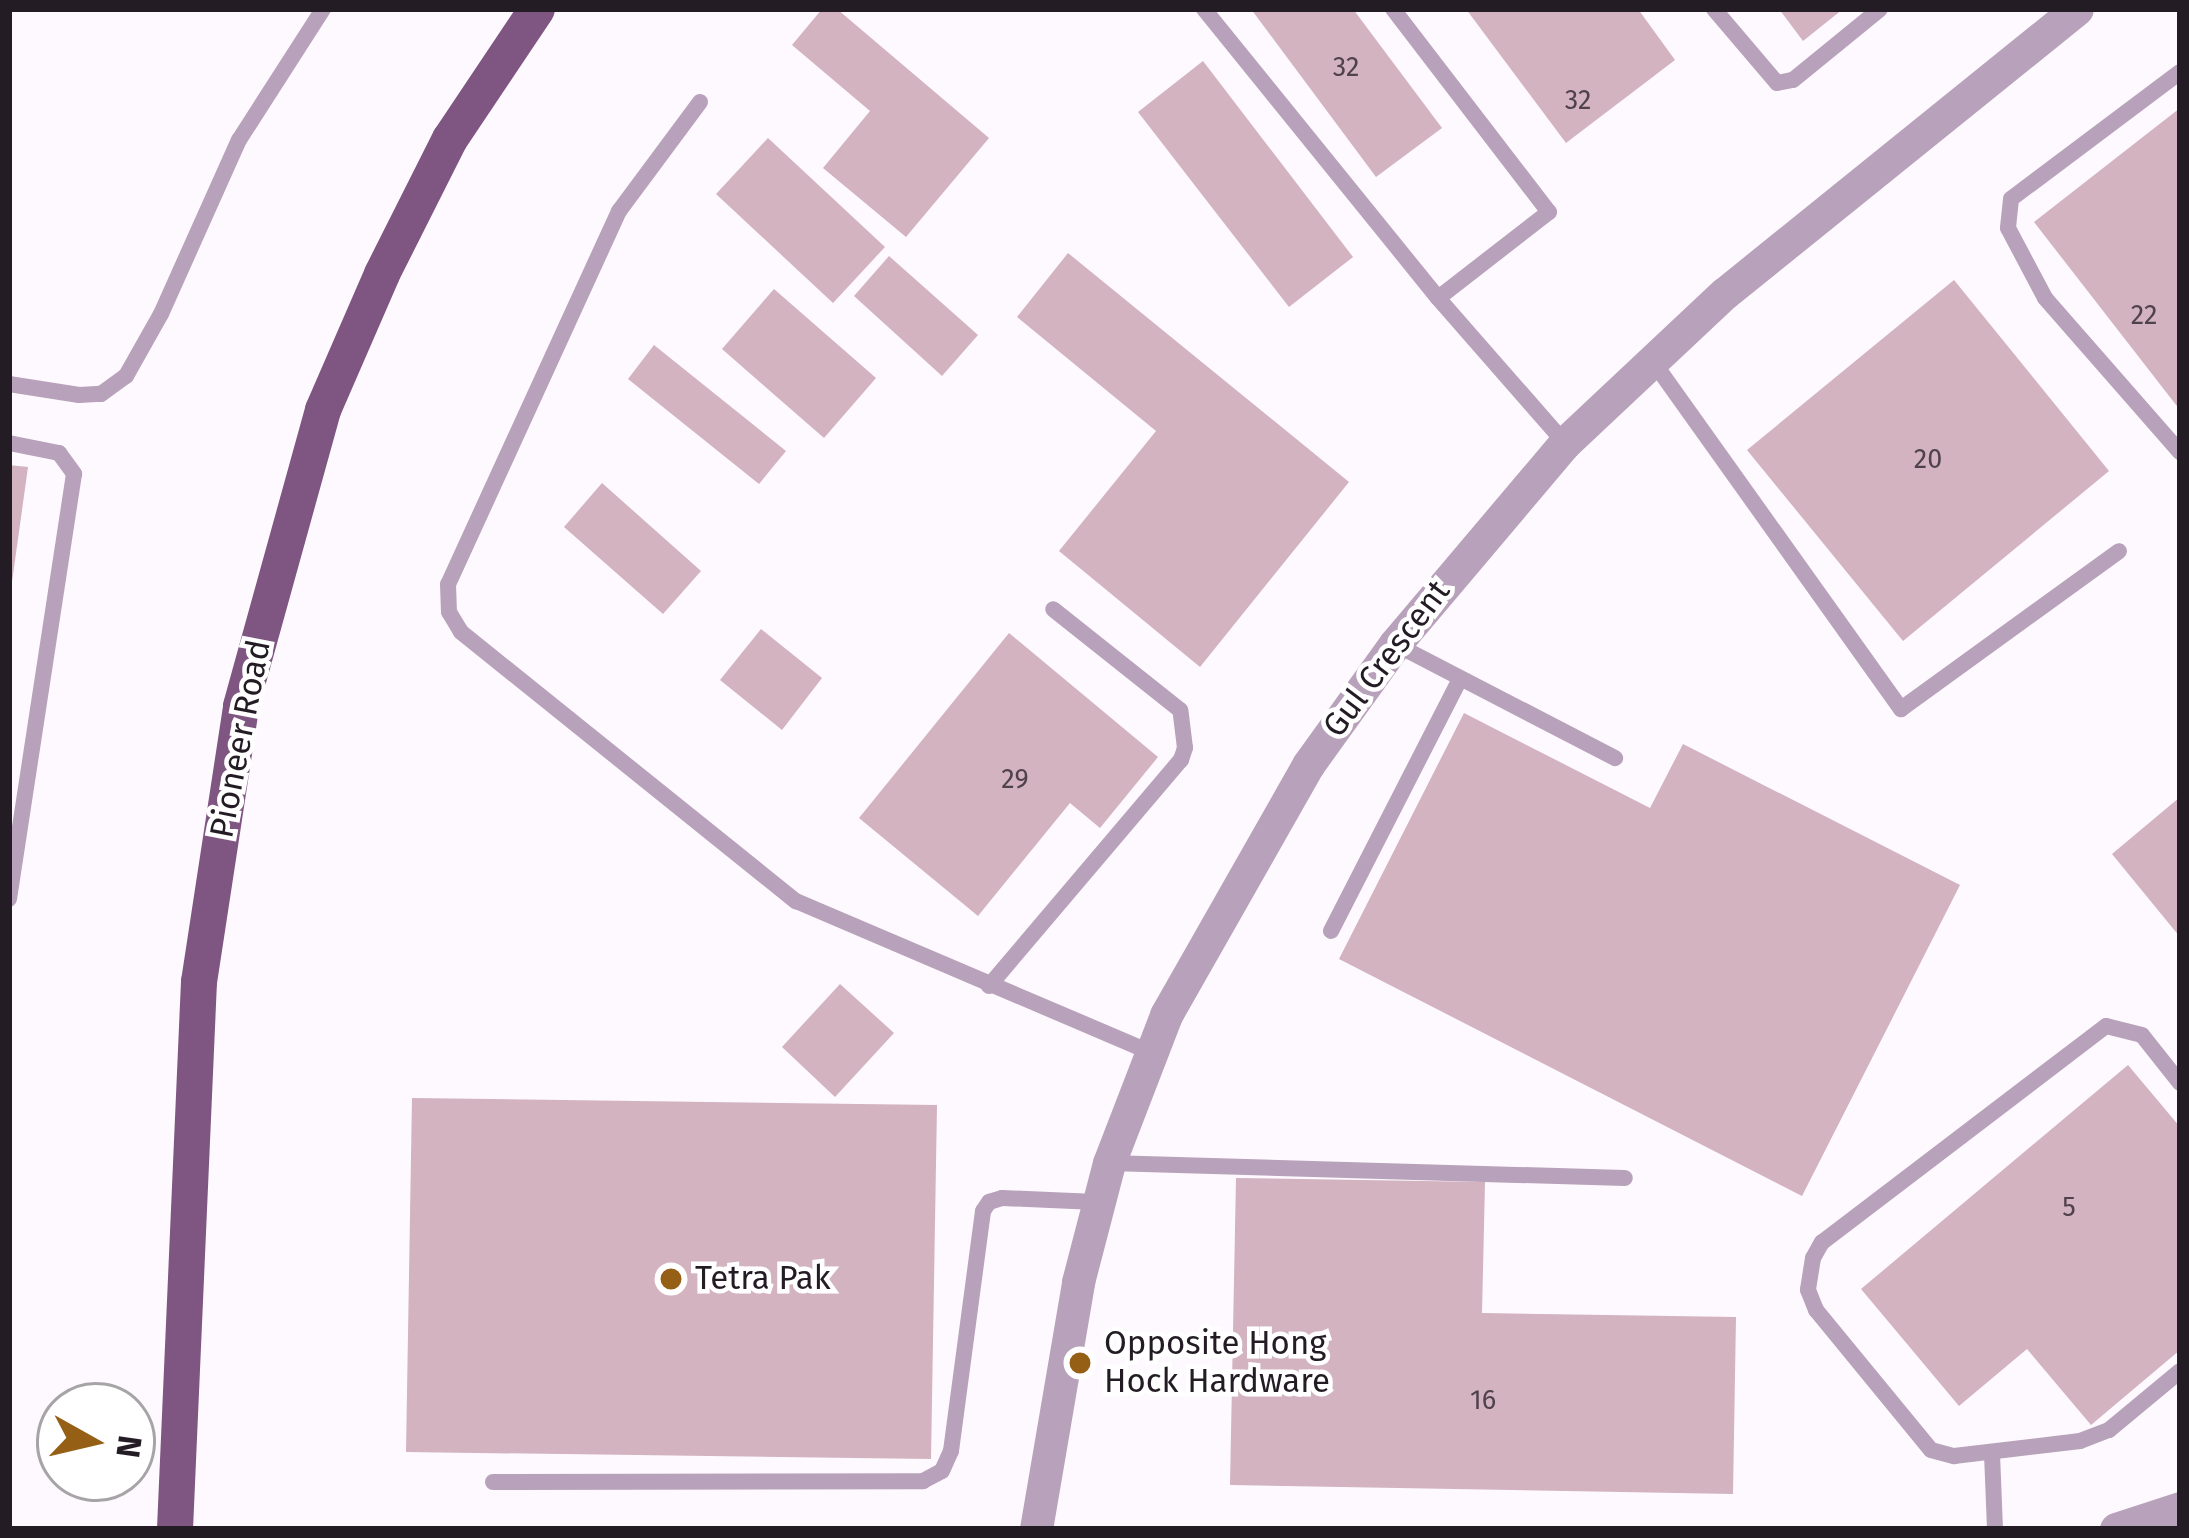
<!DOCTYPE html>
<html>
<head>
<meta charset="utf-8">
<style>
  body { margin:0 }
  #map { position:relative; width:2189px; height:1538px; overflow:hidden; background:#fef9fe; font-family:"Fira Sans",sans-serif }
  div>[style] { position:absolute }
  [style*='--x'] { left:calc(var(--x)*1px); top:calc(var(--y)*1px); width:calc(var(--w)*1px); rotate:calc(var(--a)*1deg) }
  .building>* { inset:0; background:#d2b3bf }
  .lane>* { height:16px; margin:-8px; padding:0 8px; transform-origin:8px; border-radius:8px; background:#b8a1ba }
  .street>* { height:33px; margin:-16.5px; padding:0 16.5px; transform-origin:16.5px; border-radius:16.5px; background:#b8a1ba }
  .primary>* { height:36px; margin:-18px; padding:0 18px; transform-origin:18px; border-radius:18px; background:#7f5682 }
  .dots>* { width:33px; height:33px; translate:-50% -50%; box-sizing:border-box; border:6px solid #fff; border-radius:50% }
  span { translate:-50% -50%; white-space:nowrap; text-align:center; line-height:1.15; -webkit-text-stroke:9px #fff; paint-order:stroke }
  .number-label { font-size:27px; color:#50424b }
  .number-label span { -webkit-text-stroke-width:0 }
  .street-label { font-size:33px; color:#241c24 }
  .poi-label { font-size:33px; color:#241c24 }
  .left { translate:0 -50%; text-align:left }
  .frame { position:absolute; inset:0; border:12px solid #241c24; pointer-events:none }
  .north { position:absolute; left:36px; top:1382px; width:120px; height:120px; box-sizing:border-box; background:#fff; border:3px solid #a7a4a7; border-radius:50%; rotate:98deg; font-size:33px; font-weight:700; line-height:48px; text-align:center; color:#241c24 }
  .north::after { content:''; display:block; margin:auto; width:42px; height:54px; background:#956015; clip-path:polygon(50% 0,100% 100%,50% 72%,0 100%) }
</style>
</head>
<body>
<div id="map">
  <div class="building">
    <i style="clip-path:polygon(822px 9px,837px 9px,989px 138px,906px 237px,823px 168px,870px 111px,792px 45px)"></i>
    <i style="clip-path:polygon(1251px 9px,1353px 9px,1442px 128px,1376px 177px)"></i>
    <i style="clip-path:polygon(1466px 9px,1638px 9px,1675px 60px,1566px 143px)"></i>
    <i style="clip-path:polygon(1779px 9px,1843px 9px,1803px 41px)"></i>
    <i style="clip-path:polygon(1203px 61px,1353px 257px,1289px 307px,1138px 112px)"></i>
    <i style="clip-path:polygon(2180px 108px,2180px 410px,2034px 222px)"></i>
    <i style="clip-path:polygon(768px 138px,885px 247px,833px 303px,716px 194px)"></i>
    <i style="clip-path:polygon(1068px 253px,1349px 482px,1200px 667px,1059px 551px,1156px 431px,1017px 317px)"></i>
    <i style="clip-path:polygon(889px 256px,978px 335px,942px 376px,854px 296px)"></i>
    <i style="clip-path:polygon(1954px 280px,2109px 471px,1903px 641px,1747px 450px)"></i>
    <i style="clip-path:polygon(774px 289px,876px 378px,824px 438px,722px 349px)"></i>
    <i style="clip-path:polygon(654px 345px,786px 451px,759px 484px,628px 379px)"></i>
    <i style="clip-path:polygon(9px 465px,28px 467px,12px 582px,9px 582px)"></i>
    <i style="clip-path:polygon(602px 483px,701px 571px,663px 614px,564px 527px)"></i>
    <i style="clip-path:polygon(761px 629px,822px 678px,782px 730px,720px 680px)"></i>
    <i style="clip-path:polygon(1009px 633px,1158px 757px,1100px 828px,1070px 803px,978px 916px,859px 818px)"></i>
    <i style="clip-path:polygon(1464px 713px,1650px 808px,1683px 744px,1960px 885px,1802px 1196px,1339px 959px)"></i>
    <i style="clip-path:polygon(2180px 797px,2180px 937px,2112px 854px)"></i>
    <i style="clip-path:polygon(840px 984px,894px 1033px,835px 1097px,782px 1047px)"></i>
    <i style="clip-path:polygon(2128px 1065px,2180px 1127px,2180px 1350px,2091px 1425px,2027px 1349px,1959px 1406px,1861px 1289px)"></i>
    <i style="clip-path:polygon(412px 1098px,937px 1105px,931px 1459px,406px 1452px)"></i>
    <i style="clip-path:polygon(1236px 1178px,1485px 1182px,1482px 1313px,1736px 1317px,1733px 1494px,1230px 1485px)"></i>
  </div>
  <div class="lane">
    <i style="--x:1204;--y:9;--w:372;--a:51"></i>
    <i style="--x:1438;--y:298;--w:193;--a:48.8"></i>
    <i style="--x:1393;--y:9;--w:256;--a:52.5"></i>
    <i style="--x:1549;--y:212;--w:140;--a:142.2"></i>
    <i style="--x:1714;--y:9;--w:97;--a:49.6"></i>
    <i style="--x:1777;--y:83;--w:16;--a:-11"></i>
    <i style="--x:1793;--y:80;--w:112;--a:-39.2"></i>
    <i style="--x:2180;--y:72;--w:211;--a:143.1"></i>
    <i style="--x:2011;--y:199;--w:29;--a:96"></i>
    <i style="--x:2008;--y:228;--w:79;--a:62.1"></i>
    <i style="--x:2045;--y:298;--w:205;--a:48.8"></i>
    <i style="--x:700;--y:102;--w:136;--a:126.6"></i>
    <i style="--x:619;--y:211;--w:410;--a:114.6"></i>
    <i style="--x:448;--y:584;--w:28;--a:88"></i>
    <i style="--x:449;--y:612;--w:23;--a:59"></i>
    <i style="--x:461;--y:632;--w:430;--a:38.8"></i>
    <i style="--x:796;--y:901;--w:385;--a:23.1"></i>
    <i style="--x:1652;--y:360;--w:429;--a:54.5"></i>
    <i style="--x:1901;--y:709;--w:269;--a:-35.9"></i>
    <i style="--x:9;--y:384;--w:71;--a:8.9"></i>
    <i style="--x:79;--y:395;--w:22;--a:-3"></i>
    <i style="--x:101;--y:394;--w:31;--a:-36"></i>
    <i style="--x:126;--y:376;--w:71;--a:-60.6"></i>
    <i style="--x:161;--y:314;--w:191;--a:-65.9"></i>
    <i style="--x:239;--y:140;--w:156;--a:-57.3"></i>
    <i style="--x:9;--y:443;--w:51;--a:11.3"></i>
    <i style="--x:59;--y:453;--w:26;--a:54"></i>
    <i style="--x:74;--y:474;--w:430;--a:98.7"></i>
    <i style="--x:1395;--y:644;--w:248;--a:27.4"></i>
    <i style="--x:1331;--y:931;--w:281;--a:-62.9"></i>
    <i style="--x:989;--y:986;--w:297;--a:-49.7"></i>
    <i style="--x:1181;--y:760;--w:13;--a:-72"></i>
    <i style="--x:1185;--y:748;--w:38;--a:-97"></i>
    <i style="--x:1180;--y:710;--w:162;--a:-141.5"></i>
    <i style="--x:2180;--y:1083;--w:61;--a:-128.4"></i>
    <i style="--x:2142;--y:1035;--w:37;--a:-166"></i>
    <i style="--x:2106;--y:1026;--w:357;--a:142.7"></i>
    <i style="--x:1822;--y:1242;--w:18;--a:119"></i>
    <i style="--x:1813;--y:1258;--w:32;--a:99"></i>
    <i style="--x:1808;--y:1290;--w:22;--a:68"></i>
    <i style="--x:1816;--y:1310;--w:181;--a:50.6"></i>
    <i style="--x:1931;--y:1450;--w:24;--a:15"></i>
    <i style="--x:1954;--y:1456;--w:127;--a:-6.8"></i>
    <i style="--x:2080;--y:1441;--w:31;--a:-21"></i>
    <i style="--x:2109;--y:1430;--w:92;--a:-39.7"></i>
    <i style="--x:1109;--y:1163;--w:516;--a:1.67"></i>
    <i style="--x:1992;--y:1454;--w:75;--a:87.7"></i>
    <i style="--x:493;--y:1482;--w:430;--a:-0.1"></i>
    <i style="--x:923;--y:1481;--w:21;--a:-28"></i>
    <i style="--x:942;--y:1471;--w:22;--a:-66"></i>
    <i style="--x:951;--y:1451;--w:242;--a:-82.4"></i>
    <i style="--x:983;--y:1211;--w:11;--a:-56"></i>
    <i style="--x:989;--y:1202;--w:14;--a:-17"></i>
    <i style="--x:1002;--y:1198;--w:94;--a:2.4"></i>
  </div>
  <div class="street">
    <i style="--x:1036;--y:1529;--w:251;--a:-80.3"></i>
    <i style="--x:1078;--y:1282;--w:123;--a:-75.4"></i>
    <i style="--x:1109;--y:1163;--w:159;--a:-68.9"></i>
    <i style="--x:1166;--y:1015;--w:288;--a:-60.4"></i>
    <i style="--x:1308;--y:765;--w:149;--a:-54.3"></i>
    <i style="--x:1395;--y:644;--w:263;--a:-49.8"></i>
    <i style="--x:1565;--y:443;--w:219;--a:-43.2"></i>
    <i style="--x:1725;--y:293;--w:452;--a:-38.9"></i>
    <i style="--x:2116;--y:1529;--w:67;--a:-18.2"></i>
  </div>
  <div class="primary">
    <i style="--x:175;--y:1529;--w:548;--a:-87.49"></i>
    <i style="--x:199;--y:982;--w:279;--a:-81.3"></i>
    <i style="--x:241;--y:706;--w:307;--a:-74.5"></i>
    <i style="--x:323;--y:410;--w:148;--a:-66.5"></i>
    <i style="--x:382;--y:274;--w:151;--a:-63.3"></i>
    <i style="--x:450;--y:139;--w:156;--a:-56.2"></i>
  </div>
  <div class="dots">
    <i style="left:671px;top:1279px;background:#956015"></i>
    <i style="left:1080px;top:1363px;background:#956015"></i>
  </div>
  <div class="number-label">
    <span style="left:1346px;top:68px">32</span>
    <span style="left:1578px;top:101px">32</span>
    <span style="left:2144px;top:316px">22</span>
    <span style="left:1928px;top:460px">20</span>
    <span style="left:1015px;top:780px">29</span>
    <span style="left:2069px;top:1208px">5</span>
    <span style="left:1483px;top:1401px">16</span>
  </div>
  <div class="street-label">
    <span style="left:1387px;top:659px;rotate:-53deg">Gul Crescent</span>
    <span style="left:241px;top:739px;rotate:-79deg">Pioneer Road</span>
  </div>
  <div class="poi-label">
    <span class="left" style="left:695px;top:1279px">Tetra Pak</span>
    <span class="left" style="left:1104px;top:1363px">Opposite Hong<br>Hock Hardware</span>
  </div>
  <div class="frame"></div>
  <div class="north">N</div>
</div>
</body>
</html>
